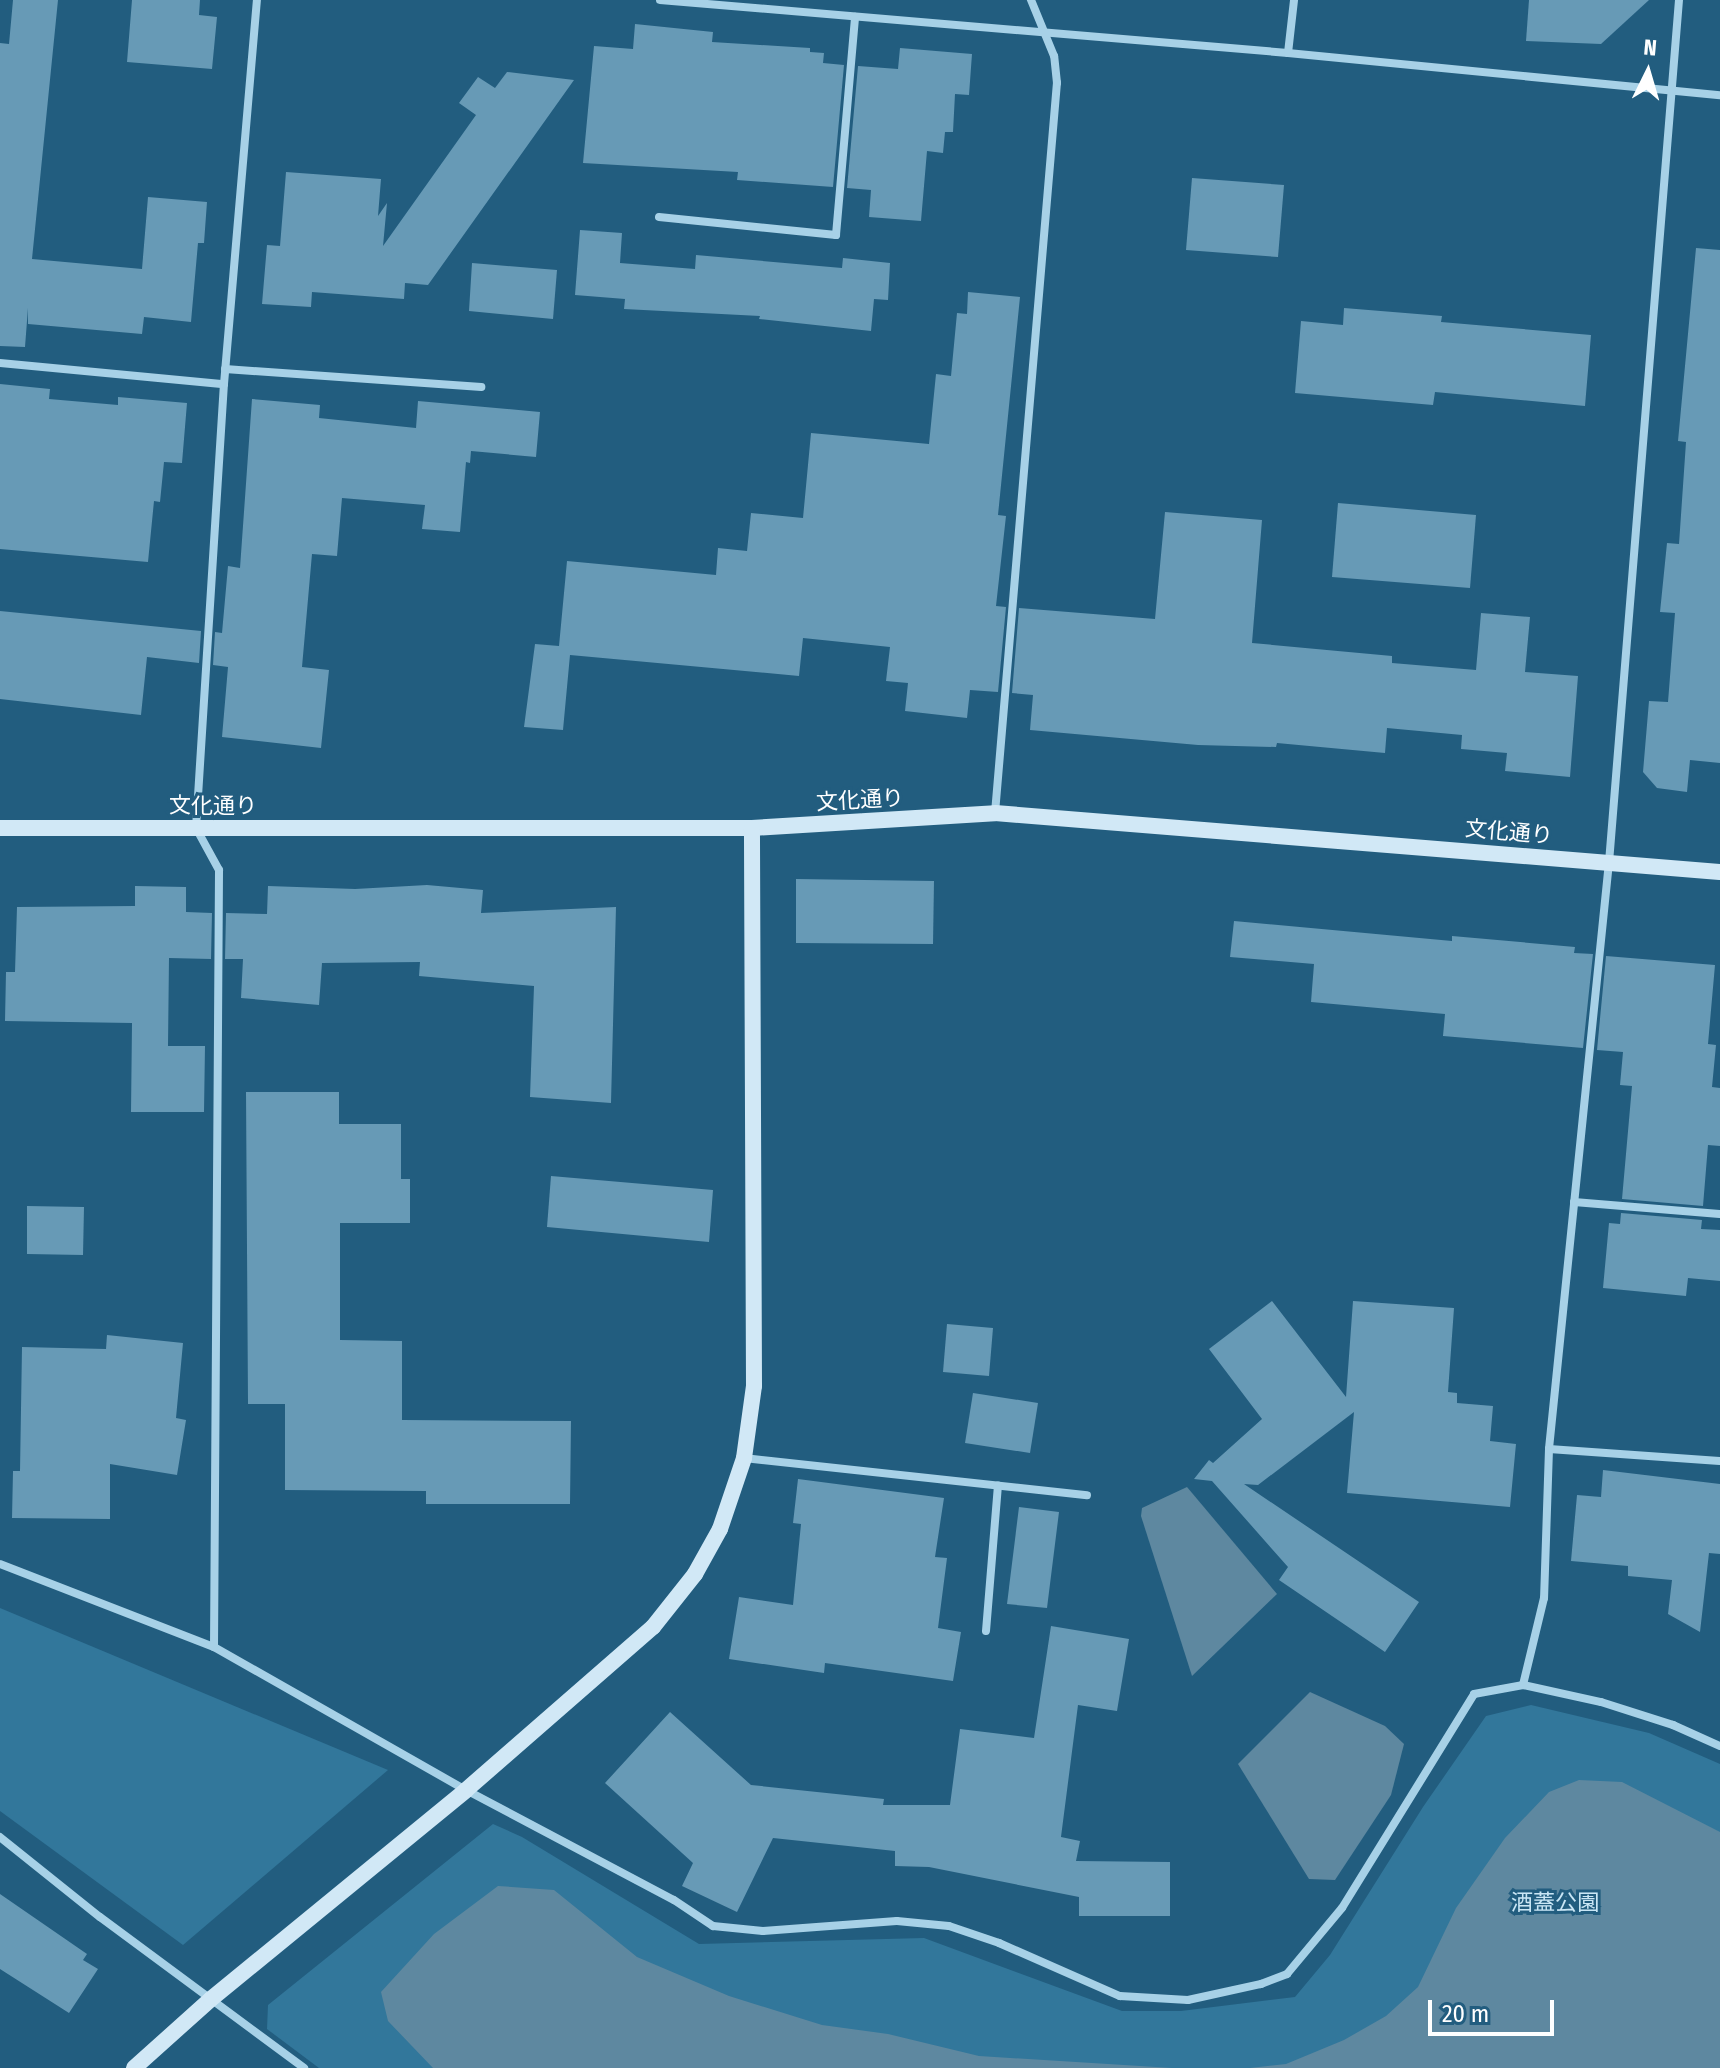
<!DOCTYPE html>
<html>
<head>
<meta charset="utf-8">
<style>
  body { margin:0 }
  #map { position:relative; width:1720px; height:2068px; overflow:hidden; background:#225d7f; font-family:"Fira Sans Condensed","Noto Sans JP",sans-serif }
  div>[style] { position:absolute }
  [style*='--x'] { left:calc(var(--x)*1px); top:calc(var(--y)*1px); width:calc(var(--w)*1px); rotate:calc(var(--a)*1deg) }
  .green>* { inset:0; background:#32779b }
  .water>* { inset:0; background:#5e88a0 }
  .building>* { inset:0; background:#679ab6 }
  .street>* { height:8px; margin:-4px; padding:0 4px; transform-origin:4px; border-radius:4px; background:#a7d1e7 }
  .secondary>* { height:16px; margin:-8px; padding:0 8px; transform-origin:8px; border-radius:8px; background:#d1e8f6 }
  span { translate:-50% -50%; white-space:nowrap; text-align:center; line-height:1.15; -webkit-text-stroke:6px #225d7f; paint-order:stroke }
  .street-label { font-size:22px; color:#fff }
  .park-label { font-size:22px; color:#cae6f5 }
  .north { position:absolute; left:1608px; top:32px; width:80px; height:80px; -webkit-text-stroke:6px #225d7f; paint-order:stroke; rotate:5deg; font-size:22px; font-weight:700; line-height:32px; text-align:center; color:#fff }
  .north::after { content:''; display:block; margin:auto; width:28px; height:36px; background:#fff; clip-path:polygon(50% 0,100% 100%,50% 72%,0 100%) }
  .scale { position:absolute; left:1428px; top:2000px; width:126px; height:36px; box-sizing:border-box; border:4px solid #fff; border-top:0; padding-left:10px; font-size:24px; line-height:28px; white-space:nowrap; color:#fff; -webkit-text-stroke:6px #225d7f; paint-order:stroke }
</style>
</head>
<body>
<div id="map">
  <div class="green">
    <i style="clip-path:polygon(0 1608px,388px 1770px,183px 1945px,0 1811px)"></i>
    <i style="clip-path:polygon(1531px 1705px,1649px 1733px,1720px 1764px,1720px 2068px,319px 2068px,267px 2029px,268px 2005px,493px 1824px,522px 1837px,699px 1944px,924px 1938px,1122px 2011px,1181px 2011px,1295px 1997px,1330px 1955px,1423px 1807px,1486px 1716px)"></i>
  </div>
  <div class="water">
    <i style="clip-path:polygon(1187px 1487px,1277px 1594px,1192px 1676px,1141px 1516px,1142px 1508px)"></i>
    <i style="clip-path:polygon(1310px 1692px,1385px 1726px,1404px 1744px,1391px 1795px,1335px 1880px,1309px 1879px,1238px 1764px)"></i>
    <i style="clip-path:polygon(1579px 1780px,1622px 1782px,1720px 1832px,1720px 2068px,1250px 2068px,1286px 2064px,1344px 2040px,1386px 2016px,1418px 1987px,1456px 1908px,1505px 1838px,1549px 1792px)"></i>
    <i style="clip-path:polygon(498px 1886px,554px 1890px,637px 1957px,729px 1996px,822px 2025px,888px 2034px,979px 2056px,1172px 2068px,433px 2068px,388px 2021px,381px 1992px,434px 1934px)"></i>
  </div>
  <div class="building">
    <i style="clip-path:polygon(13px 0,58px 0,32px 259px,142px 269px,148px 197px,207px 202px,204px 243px,198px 243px,191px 322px,144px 317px,142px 334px,28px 324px,28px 308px,25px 347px,0 346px,0 43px,9px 44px)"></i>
    <i style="clip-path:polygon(132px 0,200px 0,199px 15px,217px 17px,212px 69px,127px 62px)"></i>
    <i style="clip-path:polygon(1529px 0,1649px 0,1601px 44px,1526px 41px)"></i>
    <i style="clip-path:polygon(635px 24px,713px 32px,712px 42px,810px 48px,810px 52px,824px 53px,823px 63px,844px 65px,833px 187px,737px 180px,738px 172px,583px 163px,594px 46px,633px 49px)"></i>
    <i style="clip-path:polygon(900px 48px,972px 54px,969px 95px,955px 94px,953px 132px,945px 132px,943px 153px,927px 151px,921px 221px,869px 217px,871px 190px,847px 188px,858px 66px,898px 69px)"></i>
    <i style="clip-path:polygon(507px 72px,574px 80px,428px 285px,405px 283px,404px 299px,312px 292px,311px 307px,262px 304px,267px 245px,280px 246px,286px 172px,381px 179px,378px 216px,387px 203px,383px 246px,476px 115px,459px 103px,478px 77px,495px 88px)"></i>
    <i style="clip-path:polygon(1192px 178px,1284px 185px,1278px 257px,1186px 250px)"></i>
    <i style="clip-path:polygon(580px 230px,622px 233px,620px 263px,695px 269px,696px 255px,842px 268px,843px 258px,890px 263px,888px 300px,874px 299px,871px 331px,759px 319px,760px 316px,624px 309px,625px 299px,575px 295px)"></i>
    <i style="clip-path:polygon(1696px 248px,1720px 250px,1720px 763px,1690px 760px,1687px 792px,1657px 788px,1643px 772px,1649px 701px,1668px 702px,1675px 613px,1660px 612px,1667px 543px,1679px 544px,1686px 442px,1678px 441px)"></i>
    <i style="clip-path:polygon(472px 263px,557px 270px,553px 319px,469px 311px)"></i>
    <i style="clip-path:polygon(968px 292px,1020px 297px,998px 515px,1006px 516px,996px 606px,1006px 607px,998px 692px,970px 690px,967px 718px,905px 711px,908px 683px,886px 681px,890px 647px,803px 638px,799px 676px,570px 655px,563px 730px,524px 727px,535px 644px,559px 646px,567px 561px,716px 575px,718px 548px,747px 551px,751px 513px,803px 518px,811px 433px,929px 444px,936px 374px,951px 376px,957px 313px,967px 314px)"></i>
    <i style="clip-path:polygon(1344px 308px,1442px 316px,1441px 322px,1591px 335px,1585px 406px,1435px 392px,1433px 405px,1295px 393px,1301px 321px,1343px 325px)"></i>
    <i style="clip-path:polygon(0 384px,50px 389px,49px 399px,118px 405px,118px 397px,187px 403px,182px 463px,164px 462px,160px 502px,154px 501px,148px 562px,0 549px)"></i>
    <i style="clip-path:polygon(252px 399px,320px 405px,319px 418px,416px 428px,418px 401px,540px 412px,536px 457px,471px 451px,470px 463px,466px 462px,460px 532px,422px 529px,425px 505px,342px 498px,337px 556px,312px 554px,302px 667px,329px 670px,321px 748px,222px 737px,228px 667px,213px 665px,215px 632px,222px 633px,228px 566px,240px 568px)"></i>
    <i style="clip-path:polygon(1338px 503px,1476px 515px,1470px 588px,1332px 577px)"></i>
    <i style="clip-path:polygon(1165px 512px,1262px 520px,1252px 643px,1392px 656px,1392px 663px,1476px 670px,1481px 613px,1530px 617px,1525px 672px,1578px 676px,1570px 777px,1505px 771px,1507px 753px,1461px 749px,1462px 735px,1387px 728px,1385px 753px,1277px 743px,1276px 747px,1198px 745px,1030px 730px,1033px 695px,1012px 693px,1019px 608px,1155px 619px)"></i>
    <i style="clip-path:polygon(0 611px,201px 631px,199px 663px,147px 657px,141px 715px,0 699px)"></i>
    <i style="clip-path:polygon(796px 879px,934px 881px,933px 944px,796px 943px)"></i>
    <i style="clip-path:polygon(427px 885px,483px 890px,481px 913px,616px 907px,611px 1103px,530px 1097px,534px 986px,419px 976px,420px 962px,322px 963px,319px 1005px,241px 998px,243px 959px,225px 959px,226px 913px,267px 914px,268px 886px,355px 889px)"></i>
    <i style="clip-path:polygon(135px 886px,186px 887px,186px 912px,212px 913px,211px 959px,169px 958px,168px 1046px,205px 1046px,204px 1112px,131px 1112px,132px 1023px,5px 1021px,6px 972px,15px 972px,17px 907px,135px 906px)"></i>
    <i style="clip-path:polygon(1234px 921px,1452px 941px,1452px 936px,1575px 947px,1574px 953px,1593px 954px,1583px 1048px,1443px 1036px,1445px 1014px,1311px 1002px,1314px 964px,1230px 957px)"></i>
    <i style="clip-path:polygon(1606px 956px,1715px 965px,1708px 1044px,1716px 1045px,1712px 1087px,1720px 1088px,1720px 1146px,1708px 1145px,1703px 1206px,1622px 1199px,1632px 1086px,1620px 1085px,1623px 1052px,1597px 1050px)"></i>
    <i style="clip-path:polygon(246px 1092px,339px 1092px,339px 1124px,401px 1124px,401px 1179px,410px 1179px,410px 1223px,340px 1223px,340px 1340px,402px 1341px,402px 1420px,571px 1421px,570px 1504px,426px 1504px,426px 1491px,285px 1490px,285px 1404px,248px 1404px)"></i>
    <i style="clip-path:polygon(551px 1176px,713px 1190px,709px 1242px,547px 1227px)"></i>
    <i style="clip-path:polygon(27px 1206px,84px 1207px,83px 1255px,27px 1254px)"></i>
    <i style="clip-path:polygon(1621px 1213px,1702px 1220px,1701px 1229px,1720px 1230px,1720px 1281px,1688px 1278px,1686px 1296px,1603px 1288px,1609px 1223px,1620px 1224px)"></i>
    <i style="clip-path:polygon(1272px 1301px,1346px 1397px,1353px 1301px,1454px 1308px,1448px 1392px,1457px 1393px,1457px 1403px,1493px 1406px,1490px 1441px,1516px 1444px,1510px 1507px,1347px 1493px,1354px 1412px,1258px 1485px,1244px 1484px,1419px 1602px,1385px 1652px,1279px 1580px,1288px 1567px,1212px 1481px,1194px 1479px,1209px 1460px,1213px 1463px,1262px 1419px,1209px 1349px)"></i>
    <i style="clip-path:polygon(947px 1324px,993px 1328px,989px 1376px,943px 1372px)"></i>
    <i style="clip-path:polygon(107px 1335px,183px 1343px,176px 1418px,186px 1420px,177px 1475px,110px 1464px,110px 1519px,12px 1518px,13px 1471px,20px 1471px,22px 1347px,106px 1349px)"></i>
    <i style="clip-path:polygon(973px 1393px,1038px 1403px,1030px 1453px,965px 1443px)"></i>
    <i style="clip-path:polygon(1603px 1470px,1720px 1484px,1720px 1554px,1709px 1553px,1700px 1632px,1668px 1614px,1672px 1580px,1628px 1576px,1628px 1566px,1571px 1561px,1577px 1495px,1601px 1497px)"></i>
    <i style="clip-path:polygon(798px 1479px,944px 1498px,935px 1557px,947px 1558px,938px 1628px,961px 1632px,953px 1681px,825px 1663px,824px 1673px,729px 1659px,739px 1597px,793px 1605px,801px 1524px,793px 1523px)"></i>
    <i style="clip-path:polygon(1019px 1507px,1059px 1512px,1047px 1608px,1007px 1604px)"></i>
    <i style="clip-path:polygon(1051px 1626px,1129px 1639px,1117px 1711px,1078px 1705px,1061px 1837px,1080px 1841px,1076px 1861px,1170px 1862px,1170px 1916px,1079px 1916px,1079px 1897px,929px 1867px,895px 1866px,895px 1851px,773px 1838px,737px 1912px,682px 1886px,693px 1863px,605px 1783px,670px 1712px,751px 1785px,884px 1799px,883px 1805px,950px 1805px,960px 1729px,1034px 1738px)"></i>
    <i style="clip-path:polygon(0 1894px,87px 1954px,83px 1960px,98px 1969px,69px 2013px,0 1969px)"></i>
  </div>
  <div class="street">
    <i style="--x:660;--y:0;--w:630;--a:4.82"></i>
    <i style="--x:1288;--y:53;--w:434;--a:5.6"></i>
    <i style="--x:1679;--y:0;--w:865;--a:94.64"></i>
    <i style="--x:1609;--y:862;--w:590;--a:95.84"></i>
    <i style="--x:1549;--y:1449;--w:149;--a:91.9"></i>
    <i style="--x:1544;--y:1598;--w:89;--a:103.6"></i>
    <i style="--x:1523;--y:1685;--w:80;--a:12.3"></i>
    <i style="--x:1601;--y:1702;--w:76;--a:17.7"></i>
    <i style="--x:1673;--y:1725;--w:51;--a:24.1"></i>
    <i style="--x:1288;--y:53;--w:53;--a:-83.5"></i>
    <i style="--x:659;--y:217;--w:178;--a:5.8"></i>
    <i style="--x:836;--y:235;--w:219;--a:-85"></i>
    <i style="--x:0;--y:363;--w:225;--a:5.4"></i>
    <i style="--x:225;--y:369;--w:257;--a:4"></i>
    <i style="--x:995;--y:813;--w:733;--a:-85.15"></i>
    <i style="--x:1057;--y:83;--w:27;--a:-96"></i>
    <i style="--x:1054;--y:56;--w:61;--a:-112.3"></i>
    <i style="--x:1574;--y:1202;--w:146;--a:4.7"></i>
    <i style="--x:1549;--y:1449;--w:171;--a:4"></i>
    <i style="--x:744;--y:1458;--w:345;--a:6.2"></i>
    <i style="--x:0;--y:1564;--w:230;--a:21.2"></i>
    <i style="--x:214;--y:1647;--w:290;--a:29.6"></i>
    <i style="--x:466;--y:1790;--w:235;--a:27.9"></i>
    <i style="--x:674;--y:1900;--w:47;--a:33.7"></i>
    <i style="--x:713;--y:1926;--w:50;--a:5.7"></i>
    <i style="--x:763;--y:1931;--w:134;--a:-4.3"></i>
    <i style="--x:897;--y:1921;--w:52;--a:5.5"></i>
    <i style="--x:949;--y:1926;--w:53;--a:18.8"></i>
    <i style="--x:999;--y:1943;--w:132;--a:23.7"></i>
    <i style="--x:1120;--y:1996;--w:68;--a:3.4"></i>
    <i style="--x:1188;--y:2000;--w:75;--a:-12.4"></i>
    <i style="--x:1261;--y:1984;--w:28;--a:-21"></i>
    <i style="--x:1287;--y:1974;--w:86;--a:-50.2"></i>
    <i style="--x:1342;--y:1908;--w:251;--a:-58.3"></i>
    <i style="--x:1474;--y:1694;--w:50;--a:-10.4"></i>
    <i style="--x:986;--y:1631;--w:146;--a:-85.3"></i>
    <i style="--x:214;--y:1647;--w:777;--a:-89.63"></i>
    <i style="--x:219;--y:870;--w:48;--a:-118.7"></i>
    <i style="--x:196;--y:828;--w:445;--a:-86.4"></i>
    <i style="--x:224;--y:384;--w:385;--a:-85.1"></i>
    <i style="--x:0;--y:1837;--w:128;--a:38.7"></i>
    <i style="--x:100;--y:1917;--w:254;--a:36.5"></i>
  </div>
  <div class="secondary">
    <i style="--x:0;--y:828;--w:752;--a:0"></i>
    <i style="--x:752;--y:828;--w:243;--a:-3.5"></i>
    <i style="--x:995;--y:813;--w:727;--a:4.65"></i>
    <i style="--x:134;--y:2068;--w:103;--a:-41.9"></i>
    <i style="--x:211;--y:1999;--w:330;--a:-39.3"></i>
    <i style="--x:466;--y:1790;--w:248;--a:-41.1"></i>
    <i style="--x:653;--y:1627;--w:68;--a:-51.6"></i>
    <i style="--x:695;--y:1574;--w:51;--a:-60.9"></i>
    <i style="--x:720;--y:1529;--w:75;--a:-71.3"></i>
    <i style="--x:744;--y:1458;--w:73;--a:-82.1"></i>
    <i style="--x:754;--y:1386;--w:558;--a:-90.21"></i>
  </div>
  <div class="street-label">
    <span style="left:860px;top:800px;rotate:-3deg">文化通り</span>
    <span style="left:213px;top:806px">文化通り</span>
    <span style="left:1509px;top:832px;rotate:5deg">文化通り</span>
  </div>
  <div class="park-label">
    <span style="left:1555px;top:1903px">酒蓋公園</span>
  </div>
  <div class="north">N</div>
  <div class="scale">20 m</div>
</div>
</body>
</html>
